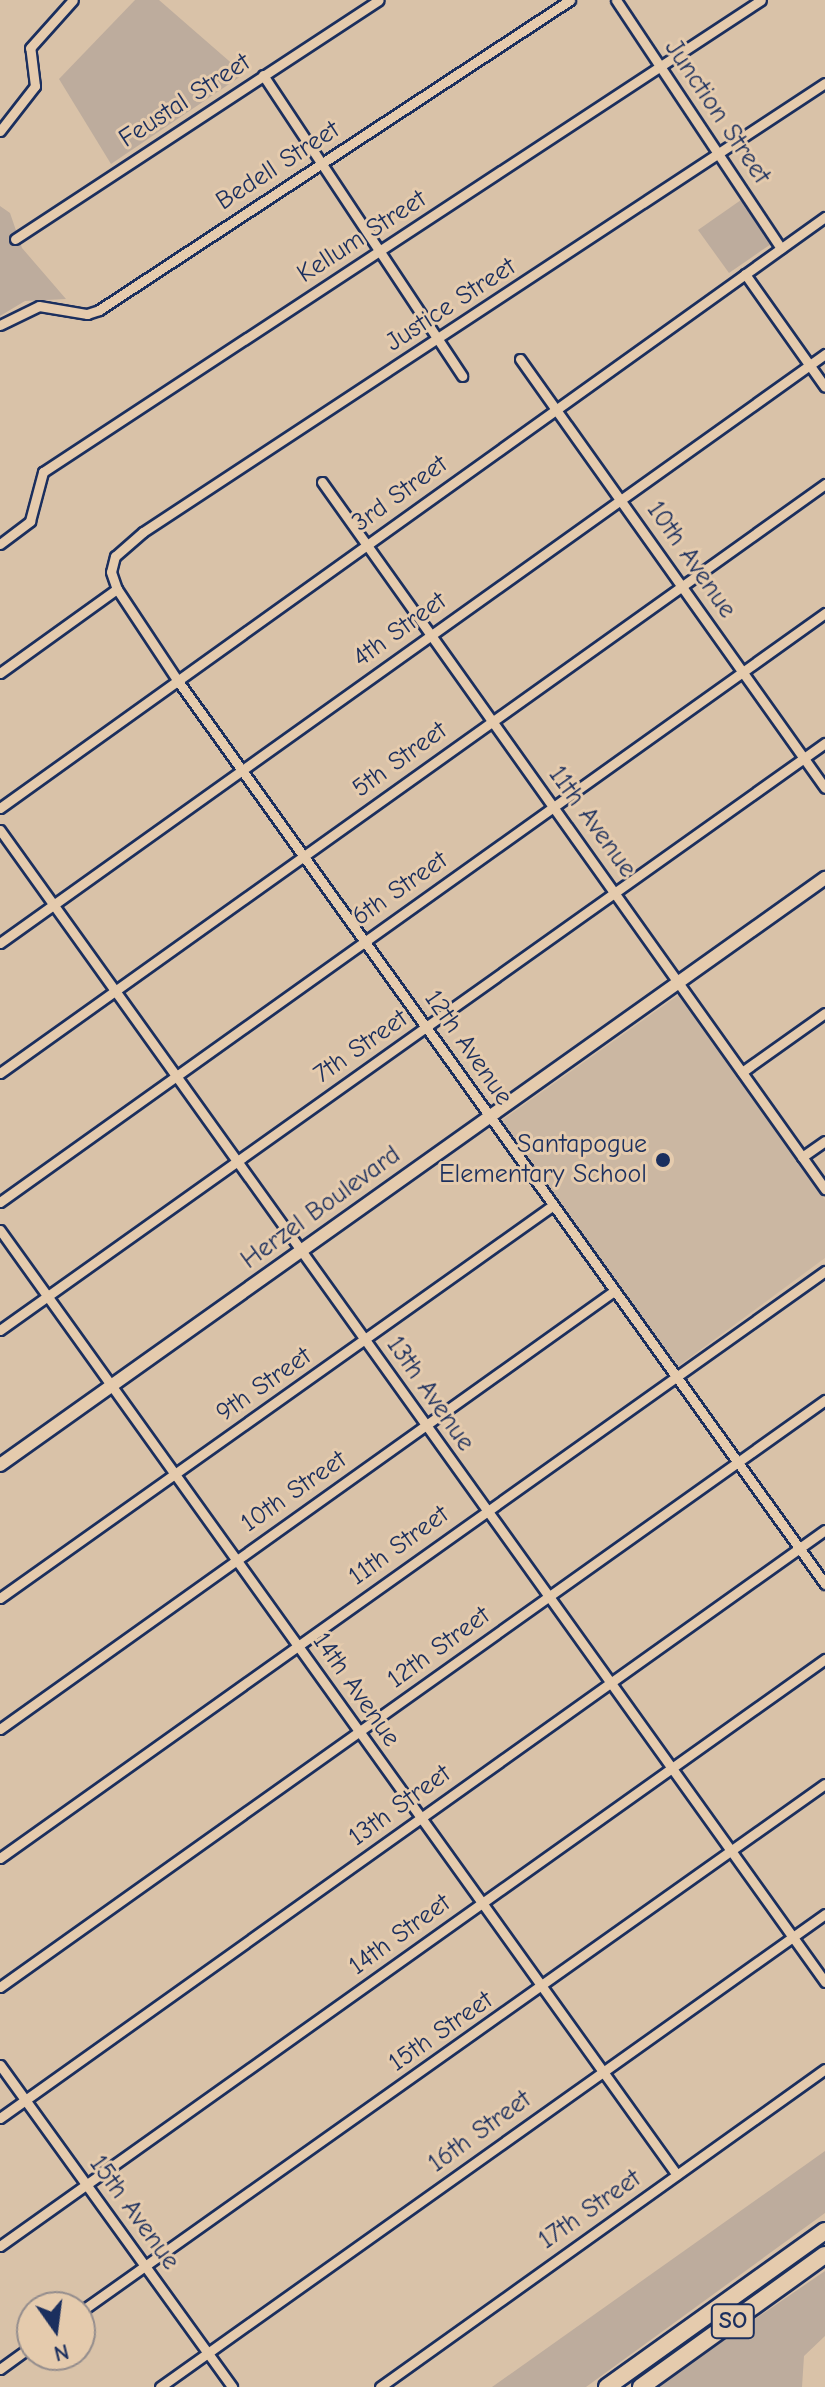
<!DOCTYPE html>
<html>
<head>
<meta charset="utf-8">
<style>
  body { margin:0 }
  #map { position:relative; width:825px; height:2387px; overflow:hidden; background:#d9c2a8; font-family:"Comic Neue",sans-serif }
  div>[style] { position:absolute }
  [style*='--x'] { left:calc(var(--x)*1px); top:calc(var(--y)*1px); width:calc(var(--w)*1px); rotate:calc(var(--a)*1deg) }
  .built>* { inset:0; background:#cbb7a2 }
  .green>* { inset:0; background:#bdac9d }
  .roads { filter:drop-shadow(2px 0 #1b2f5e) drop-shadow(-2px 0 #1b2f5e) drop-shadow(0 2px #1b2f5e) drop-shadow(0 -2px #1b2f5e) }
  .street>* { height:9px; margin:-4.5px; padding:0 4.5px; transform-origin:4.5px; border-radius:4.5px; background:#e5cbad }
  .secondary>* { height:12px; margin:-6px; padding:0 6px; transform-origin:6px; border-radius:6px; background:#e5cbad }
  .highway>* { height:16px; margin:-8px; padding:0 8px; transform-origin:8px; border-radius:8px; background:#e5cbad }
  .dots>* { width:22px; height:22px; translate:-50% -50%; box-sizing:border-box; border:4px solid #e5cbad; border-radius:50% }
  span { translate:-50% -50%; white-space:nowrap; text-align:center; line-height:1.15; -webkit-text-stroke:6px #e5cbad; paint-order:stroke }
  .shield-label span { padding:2px 6px; background:#e5cbad; border:2px solid; border-radius:6px; -webkit-text-stroke-width:0 }
  .shield-label { font-size:24px; color:#1b2f5e; font-weight:700 }
  .street-label { font-size:26px; color:#1b2f5e }
  .poi-label { font-size:26px; color:#1b2f5e }
  .right { translate:-100% -50%; text-align:right }
  .north { position:absolute; left:16px; top:2291px; width:80px; height:80px; box-sizing:border-box; background:#e5cbad; border:2px solid #948d8d; border-radius:50%; rotate:166deg; font-size:22px; font-weight:700; line-height:32px; text-align:center; color:#1b2f5e }
  .north::after { content:''; display:block; margin:auto; width:28px; height:36px; background:#1b2f5e; clip-path:polygon(50% 0,100% 100%,50% 72%,0 100%) }
</style>
</head>
<body>
<div id="map">
  <div class="built">
    <i style="clip-path:polygon(680px 994px,825px 1200px,825px 1258px,677px 1367px,501px 1121px)"></i>
  </div>
  <div class="green">
    <i style="clip-path:polygon(135px 0,159px 0,244px 74px,111px 164px,59px 79px)"></i>
    <i style="clip-path:polygon(741px 200px,771px 244px,729px 273px,698px 230px)"></i>
    <i style="clip-path:polygon(0 206px,10px 213px,22px 248px,66px 299px,25px 301px,0 316px)"></i>
    <i style="clip-path:polygon(825px 2151px,825px 2213px,586px 2387px,492px 2387px)"></i>
    <i style="clip-path:polygon(825px 2271px,825px 2336px,804px 2356px,802px 2387px,656px 2387px)"></i>
  </div>
  <div class="roads">
    <div class="street">
      <i style="--x:616;--y:0;--w:298;--a:56.4"></i>
      <i style="--x:263;--y:75;--w:361;--a:56.5"></i>
      <i style="--x:825;--y:83;--w:817;--a:146.64"></i>
      <i style="--x:143;--y:532;--w:37;--a:139"></i>
      <i style="--x:115;--y:556;--w:16;--a:104"></i>
      <i style="--x:111;--y:572;--w:18;--a:71"></i>
      <i style="--x:117;--y:589;--w:110;--a:56.5"></i>
      <i style="--x:178;--y:681;--w:1111;--a:54.38"></i>
      <i style="--x:0;--y:131;--w:57;--a:-52.1"></i>
      <i style="--x:35;--y:86;--w:38;--a:-97"></i>
      <i style="--x:30;--y:48;--w:64;--a:-48.1"></i>
      <i style="--x:15;--y:239;--w:435;--a:-33.3"></i>
      <i style="--x:745;--y:274;--w:138;--a:54.7"></i>
      <i style="--x:0;--y:325;--w:43;--a:-26"></i>
      <i style="--x:39;--y:306;--w:49;--a:9.5"></i>
      <i style="--x:87;--y:314;--w:13;--a:-18"></i>
      <i style="--x:99;--y:310;--w:564;--a:-33.35"></i>
      <i style="--x:520;--y:359;--w:526;--a:54.59"></i>
      <i style="--x:322;--y:482;--w:868;--a:54.57"></i>
      <i style="--x:0;--y:544;--w:38;--a:-37"></i>
      <i style="--x:30;--y:521;--w:51;--a:-75.1"></i>
      <i style="--x:43;--y:472;--w:859;--a:-33.32"></i>
      <i style="--x:0;--y:673;--w:144;--a:-35.7"></i>
      <i style="--x:0;--y:808;--w:1015;--a:-35.62"></i>
      <i style="--x:0;--y:830;--w:1417;--a:54.39"></i>
      <i style="--x:0;--y:943;--w:1014;--a:-35.52"></i>
      <i style="--x:742;--y:1072;--w:102;--a:-35.4"></i>
      <i style="--x:0;--y:1073;--w:1014;--a:-35.52"></i>
      <i style="--x:802;--y:1157;--w:28;--a:-35"></i>
      <i style="--x:0;--y:1202;--w:1014;--a:-35.52"></i>
      <i style="--x:0;--y:1230;--w:1162;--a:54.38"></i>
      <i style="--x:0;--y:1330;--w:1013;--a:-35.43"></i>
      <i style="--x:0;--y:1598;--w:677;--a:-35.38"></i>
      <i style="--x:0;--y:1729;--w:754;--a:-35.5"></i>
      <i style="--x:0;--y:1858;--w:1013;--a:-35.43"></i>
      <i style="--x:0;--y:1987;--w:1013;--a:-35.43"></i>
      <i style="--x:0;--y:2065;--w:397;--a:54.2"></i>
      <i style="--x:0;--y:2118;--w:1013;--a:-35.48"></i>
      <i style="--x:0;--y:2246;--w:1013;--a:-35.43"></i>
      <i style="--x:80;--y:2312;--w:913;--a:-35.33"></i>
      <i style="--x:0;--y:2369;--w:39;--a:-36"></i>
      <i style="--x:160;--y:2387;--w:816;--a:-35.42"></i>
      <i style="--x:380;--y:2387;--w:547;--a:-35.55"></i>
    </div>
    <div class="secondary">
      <i style="--x:0;--y:1465;--w:1013;--a:-35.43"></i>
    </div>
    <div class="highway">
      <i style="--x:607;--y:2387;--w:268;--a:-35.6"></i>
      <i style="--x:641;--y:2387;--w:226;--a:-35.7"></i>
    </div>
  </div>
  <div class="dots">
    <i style="left:663px;top:1160px;background:#1b2f5e"></i>
  </div>
  <div class="shield-label">
    <span style="left:733px;top:2321px">SO</span>
  </div>
  <div class="street-label">
    <span style="left:185px;top:101px;rotate:-33deg">Feustal Street</span>
    <span style="left:717px;top:112px;rotate:56deg">Junction Street</span>
    <span style="left:278px;top:166px;rotate:-33deg">Bedell Street</span>
    <span style="left:362px;top:237px;rotate:-33deg">Kellum Street</span>
    <span style="left:451px;top:305px;rotate:-33deg">Justice Street</span>
    <span style="left:400px;top:494px;rotate:-36deg">3rd Street</span>
    <span style="left:691px;top:560px;rotate:55deg">10th Avenue</span>
    <span style="left:400px;top:630px;rotate:-36deg">4th Street</span>
    <span style="left:400px;top:760px;rotate:-36deg">5th Street</span>
    <span style="left:592px;top:822px;rotate:54deg">11th Avenue</span>
    <span style="left:400px;top:889px;rotate:-35deg">6th Street</span>
    <span style="left:361px;top:1047px;rotate:-35deg">7th Street</span>
    <span style="left:468px;top:1048px;rotate:55deg">12th Avenue</span>
    <span style="left:321px;top:1208px;rotate:-36deg">Herzel Boulevard</span>
    <span style="left:264px;top:1385px;rotate:-35deg">9th Street</span>
    <span style="left:430px;top:1394px;rotate:55deg">13th Avenue</span>
    <span style="left:294px;top:1492px;rotate:-35deg">10th Street</span>
    <span style="left:399px;top:1546px;rotate:-36deg">11th Street</span>
    <span style="left:439px;top:1648px;rotate:-36deg">12th Street</span>
    <span style="left:356px;top:1690px;rotate:55deg">14th Avenue</span>
    <span style="left:400px;top:1806px;rotate:-36deg">13th Street</span>
    <span style="left:400px;top:1935px;rotate:-36deg">14th Street</span>
    <span style="left:441px;top:2032px;rotate:-35deg">15th Street</span>
    <span style="left:480px;top:2132px;rotate:-36deg">16th Street</span>
    <span style="left:590px;top:2210px;rotate:-35deg">17th Street</span>
    <span style="left:134px;top:2213px;rotate:54deg">15th Avenue</span>
  </div>
  <div class="poi-label">
    <span class="right" style="left:647px;top:1160px">Santapogue<br>Elementary School</span>
  </div>
  <div class="north">N</div>
</div>
</body>
</html>
